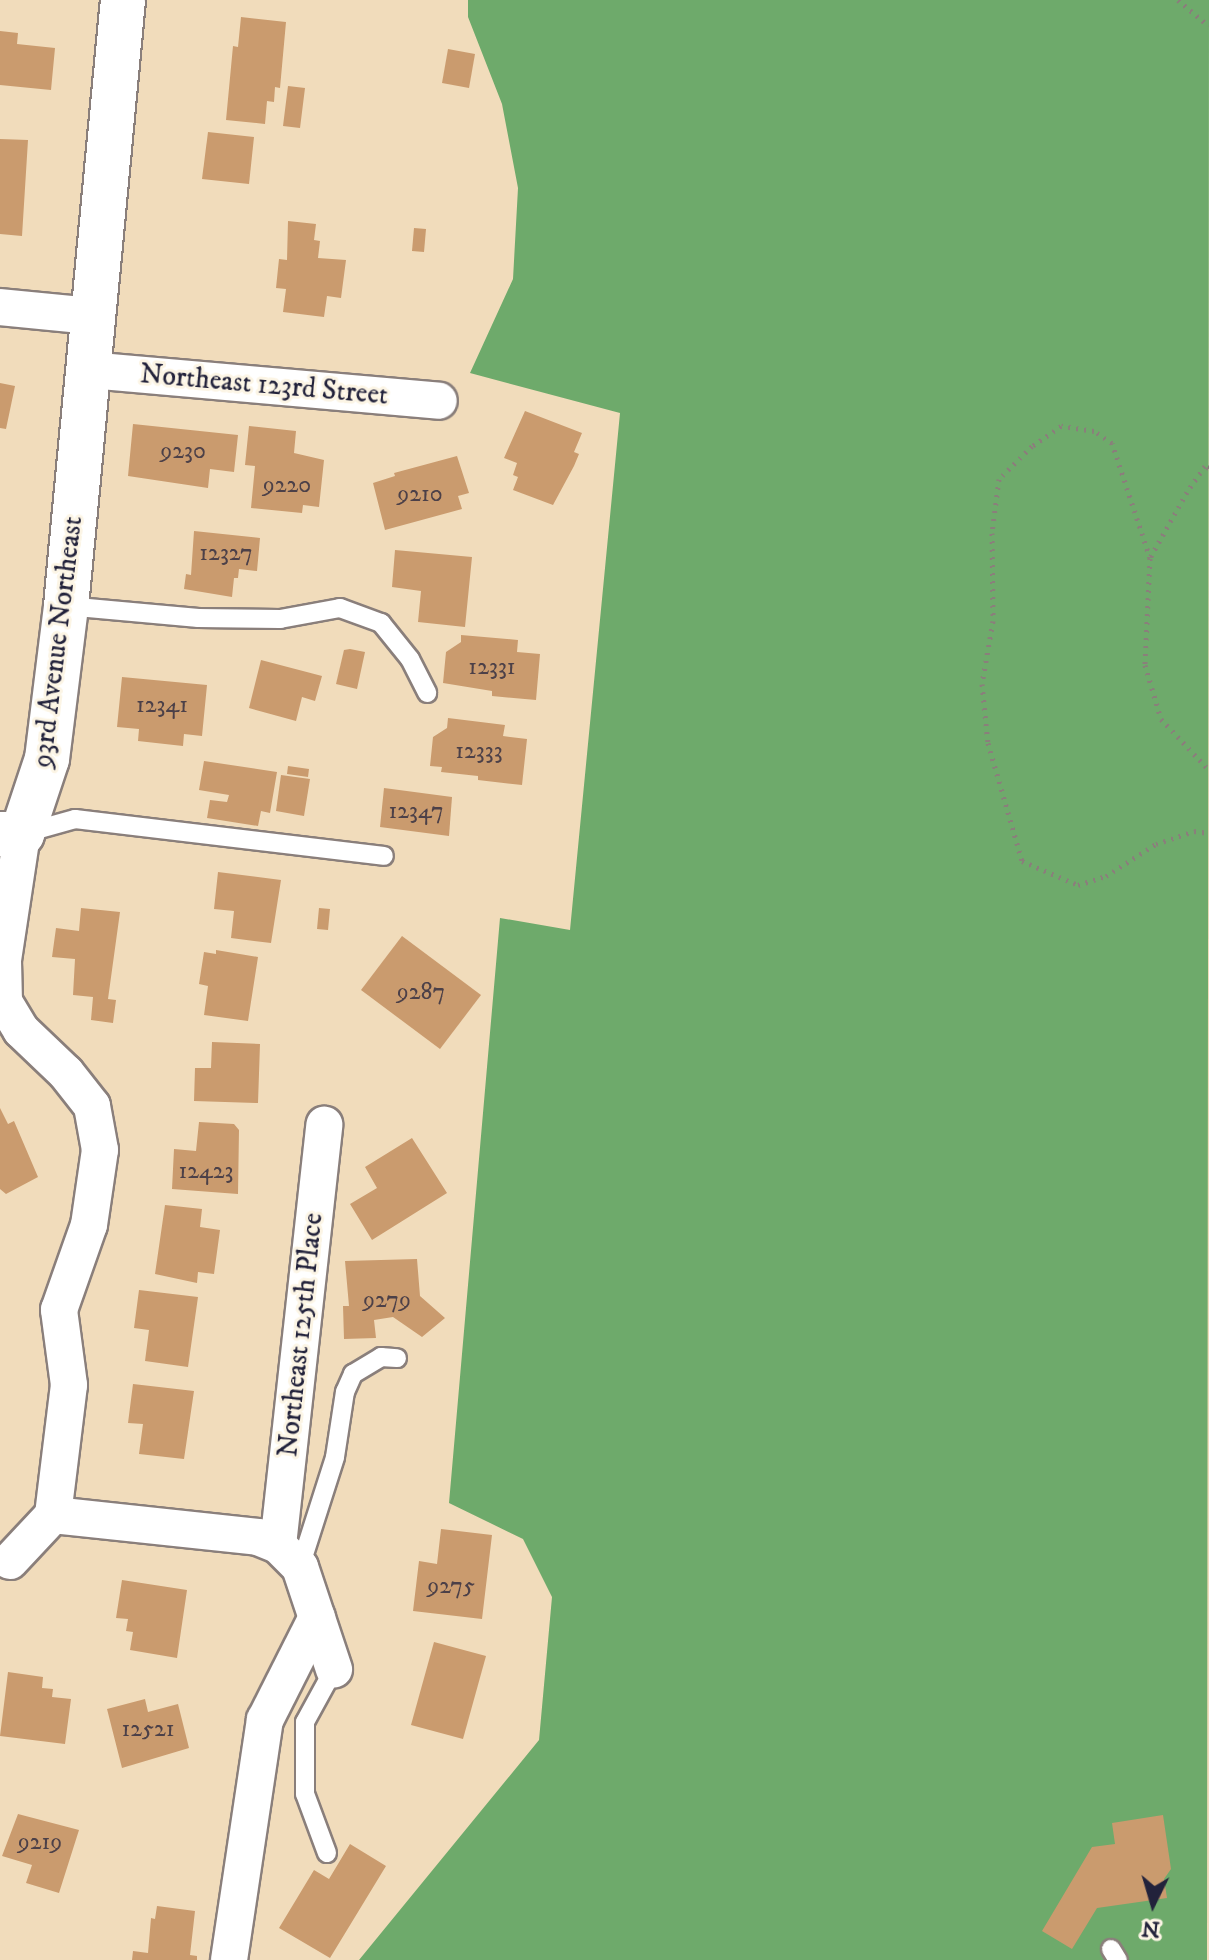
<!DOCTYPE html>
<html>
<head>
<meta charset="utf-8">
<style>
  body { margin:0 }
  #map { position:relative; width:1209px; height:1960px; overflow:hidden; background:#f1dcbb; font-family:"IM FELL DW Pica",serif }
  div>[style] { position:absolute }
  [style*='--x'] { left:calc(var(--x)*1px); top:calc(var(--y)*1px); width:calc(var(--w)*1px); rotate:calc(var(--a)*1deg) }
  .forest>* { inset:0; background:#6eaa6b }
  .building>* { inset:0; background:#ca9b6e }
  .path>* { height:5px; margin-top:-2.5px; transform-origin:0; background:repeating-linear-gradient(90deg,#8a7f7b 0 2px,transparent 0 8px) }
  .roads { filter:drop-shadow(2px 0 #8a7f7b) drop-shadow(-2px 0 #8a7f7b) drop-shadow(0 2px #8a7f7b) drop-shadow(0 -2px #8a7f7b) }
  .service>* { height:18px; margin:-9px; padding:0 9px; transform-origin:9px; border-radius:9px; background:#fff }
  .minor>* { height:36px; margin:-18px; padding:0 18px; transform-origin:18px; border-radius:18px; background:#fff }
  .tertiary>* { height:44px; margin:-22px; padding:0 22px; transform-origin:22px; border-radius:22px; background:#fff }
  span { translate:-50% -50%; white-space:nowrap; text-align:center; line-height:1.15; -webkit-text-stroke:6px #fcf5e5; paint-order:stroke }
  .number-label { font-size:24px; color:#4c4048 }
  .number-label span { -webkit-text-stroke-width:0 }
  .street-label { font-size:28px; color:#22223b }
  .north { position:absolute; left:1113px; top:1864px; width:80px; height:80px; -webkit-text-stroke:6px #fcf5e5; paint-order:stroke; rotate:185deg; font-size:22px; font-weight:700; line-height:32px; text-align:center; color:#22223b }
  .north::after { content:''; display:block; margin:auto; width:28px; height:36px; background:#22223b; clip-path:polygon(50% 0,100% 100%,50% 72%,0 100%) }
</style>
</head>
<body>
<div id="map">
  <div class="forest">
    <i style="clip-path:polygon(468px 0,1209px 0,1207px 1960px,359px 1960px,539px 1740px,552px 1597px,523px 1539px,449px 1503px,500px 918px,570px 930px,620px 413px,470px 373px,513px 279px,518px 188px,502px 104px,468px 17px)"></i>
  </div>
  <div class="building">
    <i style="clip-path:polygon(241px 17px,286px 22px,280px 88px,275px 87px,274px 102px,267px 101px,265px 124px,226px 120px,233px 46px,238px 47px)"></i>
    <i style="clip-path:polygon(0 31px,18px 33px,17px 44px,55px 48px,51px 90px,0 85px)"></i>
    <i style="clip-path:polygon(448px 49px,475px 54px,469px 88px,442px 83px)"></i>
    <i style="clip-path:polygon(288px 86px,305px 88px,300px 128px,283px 126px)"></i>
    <i style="clip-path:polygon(208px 132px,254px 137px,249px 184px,202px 179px)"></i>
    <i style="clip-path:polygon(0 139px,28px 140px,22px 236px,0 234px)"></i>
    <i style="clip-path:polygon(288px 221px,316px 224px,314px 240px,320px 241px,318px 258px,346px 260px,341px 298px,327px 296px,324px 317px,283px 312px,286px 289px,276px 288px,279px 259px,287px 260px)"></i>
    <i style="clip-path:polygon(414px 228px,426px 229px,424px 252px,412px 251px)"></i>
    <i style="clip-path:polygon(0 383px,15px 386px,6px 429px,0 428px)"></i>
    <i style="clip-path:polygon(525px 411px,582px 433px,574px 452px,579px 454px,574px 466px,553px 505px,513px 490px,518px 477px,513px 475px,517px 463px,504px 458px)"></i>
    <i style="clip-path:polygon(133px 424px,238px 435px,234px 472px,210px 469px,208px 488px,128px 476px)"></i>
    <i style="clip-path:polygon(249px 426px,296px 431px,294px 453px,324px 460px,319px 507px,303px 505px,302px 513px,251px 508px,255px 466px,245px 465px)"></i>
    <i style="clip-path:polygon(457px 456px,469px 493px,458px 496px,462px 509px,385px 530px,373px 483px,395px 476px,394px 473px)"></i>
    <i style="clip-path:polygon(194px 531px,260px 538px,257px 571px,239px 569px,238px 578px,234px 578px,232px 597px,184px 589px,186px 574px,191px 575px)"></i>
    <i style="clip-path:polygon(395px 550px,472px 557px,465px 627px,418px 622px,421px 591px,392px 587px)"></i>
    <i style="clip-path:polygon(461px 635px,518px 640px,517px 652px,540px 654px,536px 700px,492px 696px,492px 691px,443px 683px,446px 652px,461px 642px)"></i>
    <i style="clip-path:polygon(350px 649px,365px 652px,357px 689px,336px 684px,344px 650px)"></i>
    <i style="clip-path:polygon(261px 660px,322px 676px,315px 701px,302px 697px,296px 721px,249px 708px)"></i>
    <i style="clip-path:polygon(122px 677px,207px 685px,202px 736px,184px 734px,183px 746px,138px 741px,139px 729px,117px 727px)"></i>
    <i style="clip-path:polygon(448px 718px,505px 725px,503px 736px,527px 739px,522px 785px,478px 780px,478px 776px,441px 772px,442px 767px,430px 766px,433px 737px,447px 728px)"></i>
    <i style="clip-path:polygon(204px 761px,277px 772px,270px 813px,261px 811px,258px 826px,207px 818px,210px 800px,227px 802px,229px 795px,199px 790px)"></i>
    <i style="clip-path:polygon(288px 766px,309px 769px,308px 777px,287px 774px)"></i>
    <i style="clip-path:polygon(281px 775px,310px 779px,304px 816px,276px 811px)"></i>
    <i style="clip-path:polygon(384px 788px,452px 797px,449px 836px,380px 827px)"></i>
    <i style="clip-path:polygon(218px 872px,281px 880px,271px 943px,231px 938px,234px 911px,214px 909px)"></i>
    <i style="clip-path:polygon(81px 908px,120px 912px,108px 999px,116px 1000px,113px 1023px,91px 1020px,93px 997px,73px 995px,75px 959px,52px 957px,56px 928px,79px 931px)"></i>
    <i style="clip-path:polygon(319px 908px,330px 909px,328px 930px,317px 929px)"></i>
    <i style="clip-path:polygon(402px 936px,481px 995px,440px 1049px,361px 990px)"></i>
    <i style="clip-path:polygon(216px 950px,258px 957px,248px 1021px,204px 1015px,208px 986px,199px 984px,204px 952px,216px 954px)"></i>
    <i style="clip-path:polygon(212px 1042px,260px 1044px,258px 1103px,194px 1101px,195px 1068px,211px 1068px)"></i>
    <i style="clip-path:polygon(0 1108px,8px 1124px,14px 1121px,38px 1177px,6px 1194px,0 1189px)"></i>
    <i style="clip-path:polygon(199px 1122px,234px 1124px,239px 1130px,238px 1194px,172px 1189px,174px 1149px,196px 1151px)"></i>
    <i style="clip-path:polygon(412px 1138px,447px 1193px,372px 1240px,350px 1204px,377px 1188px,365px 1167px)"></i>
    <i style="clip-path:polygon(165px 1205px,202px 1209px,200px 1227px,220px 1230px,214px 1274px,198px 1272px,197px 1283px,155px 1274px)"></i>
    <i style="clip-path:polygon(417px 1259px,420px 1296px,445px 1318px,422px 1337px,393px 1317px,374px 1320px,376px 1338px,344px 1339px,343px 1306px,349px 1306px,345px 1261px)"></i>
    <i style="clip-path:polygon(139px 1290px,198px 1297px,188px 1367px,145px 1361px,149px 1330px,134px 1328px)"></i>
    <i style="clip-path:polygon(133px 1384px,194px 1391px,184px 1459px,139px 1454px,143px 1424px,128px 1423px)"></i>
    <i style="clip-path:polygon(441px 1529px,492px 1535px,482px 1619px,413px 1611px,419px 1561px,437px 1564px)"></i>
    <i style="clip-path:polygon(122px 1580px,187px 1590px,177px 1658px,130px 1650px,133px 1632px,126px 1631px,128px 1619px,116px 1618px)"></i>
    <i style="clip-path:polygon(434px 1642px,486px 1656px,463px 1739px,411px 1725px)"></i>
    <i style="clip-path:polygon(8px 1672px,43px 1677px,42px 1688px,53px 1689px,52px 1697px,71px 1699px,65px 1744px,0 1736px)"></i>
    <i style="clip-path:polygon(145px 1699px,148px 1712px,178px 1704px,189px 1748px,122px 1768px,107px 1709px)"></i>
    <i style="clip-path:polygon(18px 1814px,79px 1830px,59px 1893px,26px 1883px,32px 1865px,2px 1856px)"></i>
    <i style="clip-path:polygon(1163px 1815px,1171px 1869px,1164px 1879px,1167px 1898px,1097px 1908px,1072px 1949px,1042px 1931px,1092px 1847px,1115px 1844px,1112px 1823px)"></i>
    <i style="clip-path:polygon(350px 1844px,386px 1866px,330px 1958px,279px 1928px,314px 1870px,329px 1879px)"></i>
    <i style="clip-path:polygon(157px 1906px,195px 1911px,190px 1955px,197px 1956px,197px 1960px,132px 1960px,133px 1951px,148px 1953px,151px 1918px,155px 1919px)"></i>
  </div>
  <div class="path">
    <i style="--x:1178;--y:0;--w:40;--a:40"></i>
    <i style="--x:1209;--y:468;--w:4;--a:-153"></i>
    <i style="--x:1205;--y:466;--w:32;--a:125"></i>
    <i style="--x:1187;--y:492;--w:76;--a:119.3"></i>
    <i style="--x:1150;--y:558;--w:121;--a:-108.3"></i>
    <i style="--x:1112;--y:443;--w:22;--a:-146"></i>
    <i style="--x:1094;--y:431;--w:33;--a:-171"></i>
    <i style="--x:1061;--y:426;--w:35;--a:145"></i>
    <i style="--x:1032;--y:446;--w:47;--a:135"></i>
    <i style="--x:999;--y:479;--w:54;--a:97.4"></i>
    <i style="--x:992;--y:533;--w:88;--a:89.3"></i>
    <i style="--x:993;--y:621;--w:64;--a:99.9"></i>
    <i style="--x:982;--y:684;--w:59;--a:84.2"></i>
    <i style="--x:988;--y:743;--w:123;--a:73.9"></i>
    <i style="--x:1022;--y:861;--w:61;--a:23.2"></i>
    <i style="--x:1078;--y:885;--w:29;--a:-18"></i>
    <i style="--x:1106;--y:876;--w:59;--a:-32.6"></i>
    <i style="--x:1156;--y:844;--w:40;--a:-18.9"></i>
    <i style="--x:1194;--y:831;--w:15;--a:8"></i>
    <i style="--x:1150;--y:558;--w:107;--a:92.7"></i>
    <i style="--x:1145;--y:665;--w:56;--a:73.5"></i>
    <i style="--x:1161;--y:719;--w:70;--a:46.7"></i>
  </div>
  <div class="roads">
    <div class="service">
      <i style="--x:66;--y:606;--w:133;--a:5.2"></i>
      <i style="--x:198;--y:618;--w:82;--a:0.7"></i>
      <i style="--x:280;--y:619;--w:61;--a:-10.4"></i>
      <i style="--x:340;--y:608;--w:44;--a:20.1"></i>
      <i style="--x:381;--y:623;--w:46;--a:51.1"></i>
      <i style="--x:410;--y:659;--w:38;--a:63"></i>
      <i style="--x:25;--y:833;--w:52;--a:-15.6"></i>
      <i style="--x:75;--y:819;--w:311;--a:6.8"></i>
      <i style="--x:300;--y:1567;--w:115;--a:-72.3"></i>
      <i style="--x:335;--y:1457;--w:66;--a:-81.3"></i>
      <i style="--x:345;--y:1392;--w:20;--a:-66"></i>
      <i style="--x:353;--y:1374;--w:33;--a:-31"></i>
      <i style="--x:381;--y:1357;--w:16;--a:4"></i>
      <i style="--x:327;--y:1853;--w:63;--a:-110.4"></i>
      <i style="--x:305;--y:1794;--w:72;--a:-90"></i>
      <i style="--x:305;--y:1722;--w:60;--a:-61.3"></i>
      <i style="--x:1111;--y:1949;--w:13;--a:58"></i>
    </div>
    <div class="minor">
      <i style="--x:0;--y:307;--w:92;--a:5.6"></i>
      <i style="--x:88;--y:370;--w:352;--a:5"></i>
      <i style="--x:53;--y:1515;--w:206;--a:6.1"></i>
      <i style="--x:258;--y:1537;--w:22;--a:22"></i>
      <i style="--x:278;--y:1545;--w:31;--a:45"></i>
      <i style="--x:300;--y:1567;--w:108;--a:71.6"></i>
      <i style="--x:278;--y:1545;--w:423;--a:-83.7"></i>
      <i style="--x:10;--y:1561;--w:63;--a:-46.9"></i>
      <i style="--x:53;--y:1515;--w:131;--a:-83"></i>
      <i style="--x:69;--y:1385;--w:76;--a:-97.6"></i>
      <i style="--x:59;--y:1310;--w:90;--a:-70.6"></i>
      <i style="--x:89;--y:1225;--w:76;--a:-81.7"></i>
      <i style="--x:100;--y:1150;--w:45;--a:-100.3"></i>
      <i style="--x:92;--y:1106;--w:42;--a:-128.2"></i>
      <i style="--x:66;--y:1073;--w:62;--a:-136.3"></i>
      <i style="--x:21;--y:1030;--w:33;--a:-121"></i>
      <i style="--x:4;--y:1002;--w:42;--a:-91.4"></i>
      <i style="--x:3;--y:960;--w:127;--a:-81.4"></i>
      <i style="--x:229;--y:1960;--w:243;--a:-81.5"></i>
      <i style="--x:265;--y:1720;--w:115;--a:-63.2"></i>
    </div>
    <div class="tertiary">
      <i style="--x:0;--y:834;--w:22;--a:0"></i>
      <i style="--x:22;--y:834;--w:79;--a:-71.6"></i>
      <i style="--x:47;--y:759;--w:154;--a:-82.9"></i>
      <i style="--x:66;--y:606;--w:609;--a:-84.63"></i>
    </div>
  </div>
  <div class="number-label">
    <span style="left:183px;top:452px">9230</span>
    <span style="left:287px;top:486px">9220</span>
    <span style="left:420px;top:495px">9210</span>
    <span style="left:226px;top:554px">12327</span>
    <span style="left:492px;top:668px">12331</span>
    <span style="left:162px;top:706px">12341</span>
    <span style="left:479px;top:752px">12333</span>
    <span style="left:416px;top:812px">12347</span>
    <span style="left:421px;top:993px">9287</span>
    <span style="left:206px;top:1172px">12423</span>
    <span style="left:387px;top:1301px">9279</span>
    <span style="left:451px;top:1587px">9275</span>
    <span style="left:148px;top:1730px">12521</span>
    <span style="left:40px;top:1843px">9219</span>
  </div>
  <div class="street-label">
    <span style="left:264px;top:385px;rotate:5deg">Northeast 123rd Street</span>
    <span style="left:58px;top:642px;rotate:-83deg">93rd Avenue Northeast</span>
    <span style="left:301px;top:1335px;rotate:-84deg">Northeast 125th Place</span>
  </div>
  <div class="north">N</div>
</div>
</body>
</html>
